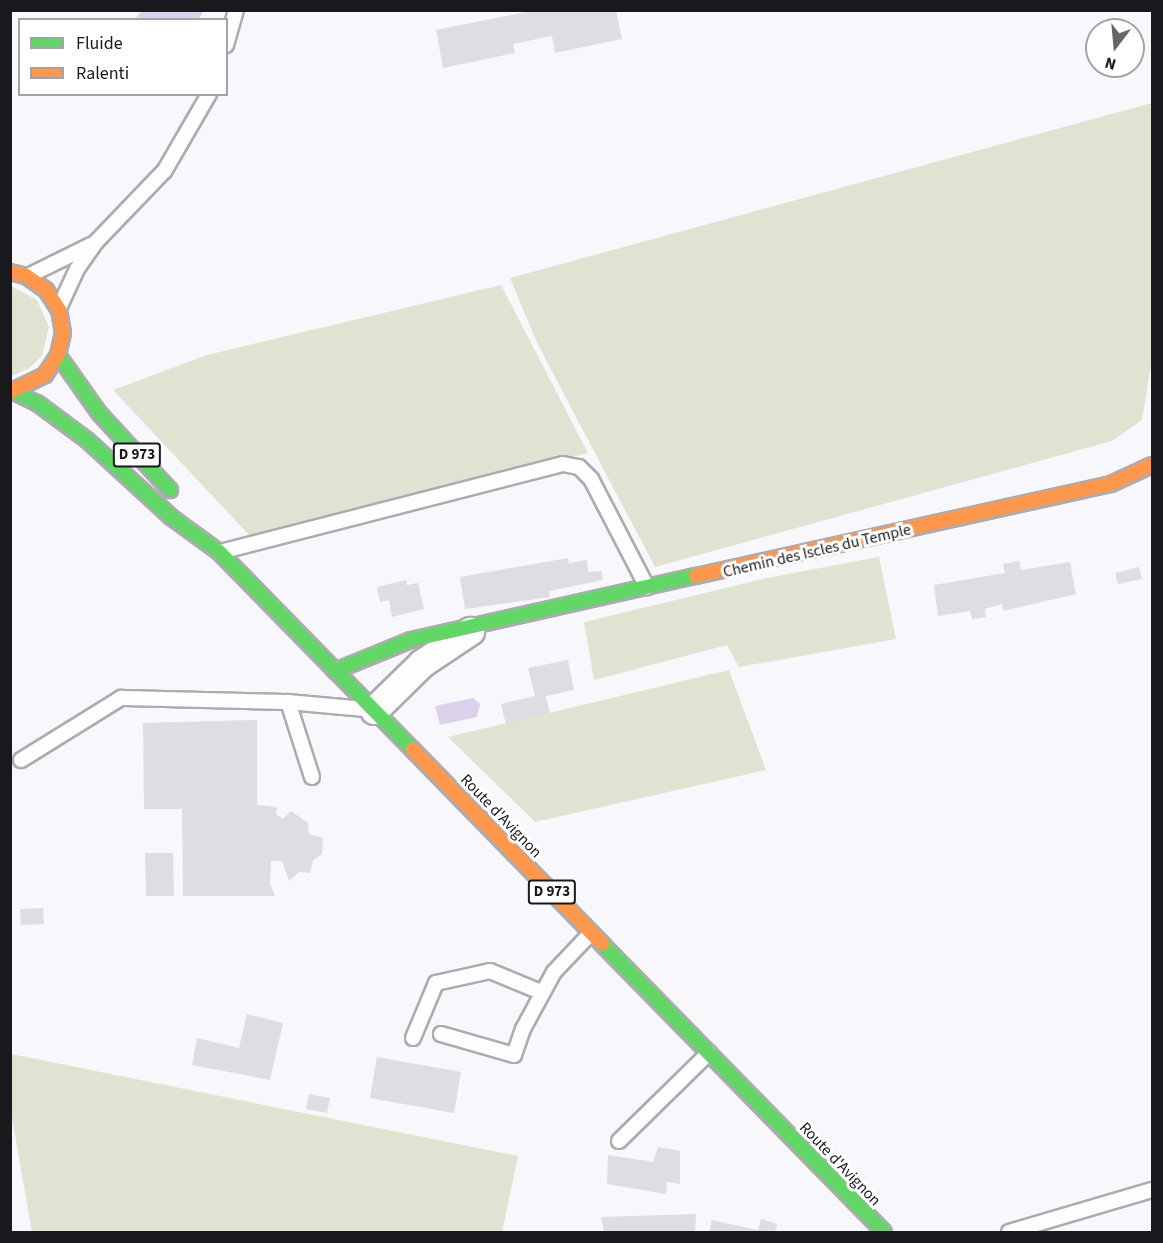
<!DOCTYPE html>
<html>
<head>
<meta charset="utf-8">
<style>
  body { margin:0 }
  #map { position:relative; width:1163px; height:1243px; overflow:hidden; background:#f8f7fb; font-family:"Source Sans 3",sans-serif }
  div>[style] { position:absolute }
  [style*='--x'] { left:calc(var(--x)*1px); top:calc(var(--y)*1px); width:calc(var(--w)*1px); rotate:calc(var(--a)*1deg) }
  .green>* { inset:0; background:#e1e3d2 }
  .water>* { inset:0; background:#d9d2ea }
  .building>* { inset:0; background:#dedde1 }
  .roads { filter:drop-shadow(2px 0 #acabaf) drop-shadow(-2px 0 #acabaf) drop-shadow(0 2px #acabaf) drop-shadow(0 -2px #acabaf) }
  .lane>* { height:14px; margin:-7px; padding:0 7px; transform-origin:7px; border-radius:7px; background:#fefefe }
  .street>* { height:27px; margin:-13.5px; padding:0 13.5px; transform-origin:13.5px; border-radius:13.5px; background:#fefefe }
  .fast>* { height:14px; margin:-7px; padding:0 7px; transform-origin:7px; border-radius:7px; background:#63d668 }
  .slow>* { height:14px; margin:-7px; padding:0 7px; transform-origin:7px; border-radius:7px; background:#ff974d }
  span { translate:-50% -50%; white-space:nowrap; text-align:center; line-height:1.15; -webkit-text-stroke:6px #fff; paint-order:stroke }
  .shield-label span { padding:2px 4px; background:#fff; border:2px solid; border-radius:4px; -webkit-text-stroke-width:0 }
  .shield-label { font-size:15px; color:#19181d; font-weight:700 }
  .street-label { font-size:16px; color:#19181d }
  .frame { position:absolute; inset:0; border:12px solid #19181d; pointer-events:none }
  .legend { position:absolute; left:18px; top:18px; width:210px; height:78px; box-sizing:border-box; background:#fff; border:2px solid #a3a3a5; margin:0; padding:8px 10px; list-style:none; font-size:18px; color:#19181d }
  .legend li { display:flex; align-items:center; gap:12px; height:30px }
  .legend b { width:30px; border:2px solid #a3a3a5 }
  .north { position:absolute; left:1085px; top:18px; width:60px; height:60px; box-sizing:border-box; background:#fff; border:2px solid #a3a3a5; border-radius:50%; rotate:196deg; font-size:16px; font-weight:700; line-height:24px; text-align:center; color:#19181d }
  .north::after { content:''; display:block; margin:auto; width:21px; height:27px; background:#67666b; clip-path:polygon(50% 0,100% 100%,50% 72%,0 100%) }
</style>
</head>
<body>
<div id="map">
  <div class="green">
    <i style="clip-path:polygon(1152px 103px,1152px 358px,1142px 420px,1112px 441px,655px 567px,537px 343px,510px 278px)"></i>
    <i style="clip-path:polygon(501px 285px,588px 453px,250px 536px,113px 390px,207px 355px)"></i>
    <i style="clip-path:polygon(11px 286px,37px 300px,49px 327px,42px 356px,28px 369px,11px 376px)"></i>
    <i style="clip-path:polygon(879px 557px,896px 639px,739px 667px,727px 645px,594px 680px,584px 622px,767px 578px)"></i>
    <i style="clip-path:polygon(729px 670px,766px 770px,535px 822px,448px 737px)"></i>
    <i style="clip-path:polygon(11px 1054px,518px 1156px,502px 1232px,32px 1232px,11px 1112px)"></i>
  </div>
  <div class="water">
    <i style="clip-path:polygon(142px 11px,142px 10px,203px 11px,199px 19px,135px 19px)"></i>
    <i style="clip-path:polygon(473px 698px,480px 704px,477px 717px,440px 725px,435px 706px)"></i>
  </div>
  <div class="building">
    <i style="clip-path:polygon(537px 10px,616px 10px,622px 39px,555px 53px,552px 36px,513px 44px,515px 53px,443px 68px,436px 30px)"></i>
    <i style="clip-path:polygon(568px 558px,569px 563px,587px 560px,588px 572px,602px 571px,603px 580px,549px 591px,550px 597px,465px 609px,460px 577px)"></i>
    <i style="clip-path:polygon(1019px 561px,1021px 570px,1070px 562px,1076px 594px,1003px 611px,1002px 604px,985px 609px,986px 617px,982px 618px,972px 619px,970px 611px,938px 616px,934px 585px,1005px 573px,1003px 564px)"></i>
    <i style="clip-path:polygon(1139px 567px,1142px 579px,1118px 584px,1115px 573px)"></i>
    <i style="clip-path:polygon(406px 580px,407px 585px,418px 583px,424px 609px,392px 617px,389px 600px,380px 602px,377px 587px)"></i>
    <i style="clip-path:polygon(568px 660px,574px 690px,546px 696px,550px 713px,506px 724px,501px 704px,535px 696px,528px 668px)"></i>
    <i style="clip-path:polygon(257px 720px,257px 805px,277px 807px,276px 814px,283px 819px,291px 811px,308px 823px,309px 834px,323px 838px,322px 854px,313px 860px,310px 873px,299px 872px,289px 881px,282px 861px,271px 861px,270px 883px,275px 896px,183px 896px,182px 809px,144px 809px,143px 723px)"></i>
    <i style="clip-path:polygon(145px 853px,173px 853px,174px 896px,146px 896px)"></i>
    <i style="clip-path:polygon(43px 908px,44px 924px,21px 925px,20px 909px)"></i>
    <i style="clip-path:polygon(247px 1014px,283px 1023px,270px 1080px,192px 1065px,197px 1038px,239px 1048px)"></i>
    <i style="clip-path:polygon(377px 1057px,461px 1072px,454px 1113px,370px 1098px)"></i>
    <i style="clip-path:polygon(309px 1094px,330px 1098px,327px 1113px,306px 1109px)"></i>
    <i style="clip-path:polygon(658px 1147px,680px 1151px,680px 1184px,667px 1182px,666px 1194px,607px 1184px,608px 1155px,653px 1162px)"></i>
    <i style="clip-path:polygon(696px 1214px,695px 1232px,604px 1232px,601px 1217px)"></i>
    <i style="clip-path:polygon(761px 1219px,777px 1224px,775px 1232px,709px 1232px,712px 1220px,758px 1230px)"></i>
  </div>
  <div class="roads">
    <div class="lane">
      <i style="--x:226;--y:45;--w:36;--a:-74"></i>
      <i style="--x:28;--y:276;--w:70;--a:-26.2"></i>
      <i style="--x:59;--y:308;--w:43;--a:-65.2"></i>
      <i style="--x:77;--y:269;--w:33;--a:-55"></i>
      <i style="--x:96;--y:242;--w:100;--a:-46.2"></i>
      <i style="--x:165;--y:170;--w:88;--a:-59.9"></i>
      <i style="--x:220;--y:552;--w:354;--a:-14.4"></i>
      <i style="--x:563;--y:464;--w:16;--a:11"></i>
      <i style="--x:579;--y:467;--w:17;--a:45"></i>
      <i style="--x:591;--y:479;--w:122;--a:62.6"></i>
      <i style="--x:21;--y:760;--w:118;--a:-31.8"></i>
      <i style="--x:121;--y:698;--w:167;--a:1.4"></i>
      <i style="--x:312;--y:777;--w:79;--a:-107.7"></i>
      <i style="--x:288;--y:702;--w:77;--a:5.2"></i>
      <i style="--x:441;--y:1034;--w:76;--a:16"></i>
      <i style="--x:514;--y:1055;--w:28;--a:-71"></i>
      <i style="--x:523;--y:1029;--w:65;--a:-61.5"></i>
      <i style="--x:554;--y:972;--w:54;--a:-46.5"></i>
      <i style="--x:413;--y:1038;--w:60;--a:-67.3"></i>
      <i style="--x:436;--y:983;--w:55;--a:-12.5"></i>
      <i style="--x:490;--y:971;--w:57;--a:22.5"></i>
      <i style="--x:619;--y:1141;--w:126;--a:-44.4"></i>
      <i style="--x:1009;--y:1232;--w:149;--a:-16.4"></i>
    </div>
    <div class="street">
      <i style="--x:374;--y:710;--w:67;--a:-44.4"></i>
      <i style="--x:422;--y:663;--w:58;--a:-33.7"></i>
    </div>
    <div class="fast">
      <i style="--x:58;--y:355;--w:71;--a:54.7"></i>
      <i style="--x:99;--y:413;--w:105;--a:47.3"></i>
      <i style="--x:14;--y:392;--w:25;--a:26"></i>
      <i style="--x:37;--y:403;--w:62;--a:36.5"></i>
      <i style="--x:87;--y:440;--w:114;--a:42.5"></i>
      <i style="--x:171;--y:517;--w:59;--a:36.1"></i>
      <i style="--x:219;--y:552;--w:277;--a:45.6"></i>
      <i style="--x:335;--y:671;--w:82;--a:-22.2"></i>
      <i style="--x:411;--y:640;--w:292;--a:-12.7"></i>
      <i style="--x:602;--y:944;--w:403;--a:45.6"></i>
    </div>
    <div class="slow">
      <i style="--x:10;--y:272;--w:16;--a:14"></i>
      <i style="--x:26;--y:276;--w:24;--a:35"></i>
      <i style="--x:46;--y:290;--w:24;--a:57"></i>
      <i style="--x:59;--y:310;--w:23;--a:80"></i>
      <i style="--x:63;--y:333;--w:23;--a:103"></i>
      <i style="--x:58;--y:355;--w:24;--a:123"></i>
      <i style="--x:45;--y:375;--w:39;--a:154"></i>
      <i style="--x:696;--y:576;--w:425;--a:-12.5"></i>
      <i style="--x:1111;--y:484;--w:45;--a:-24.9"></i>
      <i style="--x:413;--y:750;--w:271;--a:45.7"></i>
    </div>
  </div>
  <div class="shield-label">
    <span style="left:137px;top:455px">D 973</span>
    <span style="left:552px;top:892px">D 973</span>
  </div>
  <div class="street-label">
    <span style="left:817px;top:551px;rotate:-13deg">Chemin des Iscles du Temple</span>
    <span style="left:501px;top:816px;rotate:46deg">Route d'Avignon</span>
    <span style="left:840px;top:1164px;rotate:46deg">Route d'Avignon</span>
  </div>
  <div class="frame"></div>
  <ul class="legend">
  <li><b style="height:8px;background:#63d668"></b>Fluide</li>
  <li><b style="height:8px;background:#ff974d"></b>Ralenti</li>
  </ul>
  <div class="north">N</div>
</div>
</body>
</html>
